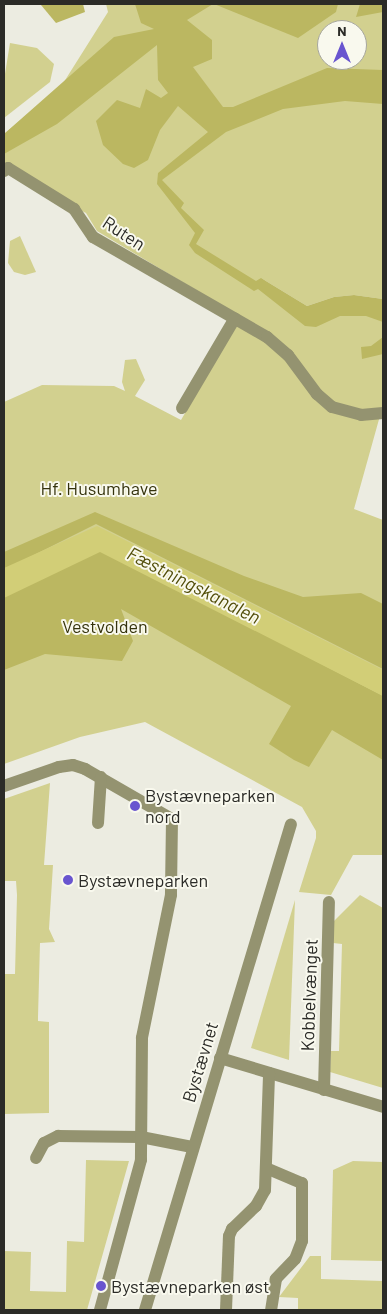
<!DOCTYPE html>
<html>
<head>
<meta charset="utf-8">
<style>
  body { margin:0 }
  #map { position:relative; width:387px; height:1314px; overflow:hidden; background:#ecece1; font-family:Barlow,sans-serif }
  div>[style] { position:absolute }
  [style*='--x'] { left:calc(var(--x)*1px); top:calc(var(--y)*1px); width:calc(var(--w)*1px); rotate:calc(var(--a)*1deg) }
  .green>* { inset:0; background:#d2d08f }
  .forest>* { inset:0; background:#bbb761 }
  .water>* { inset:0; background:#d2ce77 }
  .minor>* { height:12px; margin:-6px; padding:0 6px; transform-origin:6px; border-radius:6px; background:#949370 }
  .dots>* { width:14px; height:14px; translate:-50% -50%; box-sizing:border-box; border:2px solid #f9f9ee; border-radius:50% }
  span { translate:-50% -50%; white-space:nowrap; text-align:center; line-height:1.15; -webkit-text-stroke:4px #f9f9ee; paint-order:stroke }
  .street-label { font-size:18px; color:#2b2b27 }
  .park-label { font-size:18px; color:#35330d }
  .poi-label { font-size:18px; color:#2b2b27 }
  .left { translate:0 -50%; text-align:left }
  .water-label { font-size:19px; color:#524e0a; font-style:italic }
  .frame { position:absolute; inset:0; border:5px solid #2b2b27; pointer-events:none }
  .north { position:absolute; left:317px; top:20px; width:50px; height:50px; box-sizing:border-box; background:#f9f9ee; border:1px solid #a7a79e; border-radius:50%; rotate:0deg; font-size:14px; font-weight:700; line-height:20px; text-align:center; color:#2b2b27 }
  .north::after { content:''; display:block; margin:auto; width:18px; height:22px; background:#6955cf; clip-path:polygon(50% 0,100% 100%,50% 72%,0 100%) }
</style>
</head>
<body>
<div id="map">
  <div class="green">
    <i style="clip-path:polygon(evenodd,106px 4px,383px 4px,383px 299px,354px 295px,334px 297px,307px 306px,261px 278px,316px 319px,359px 309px,383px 318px,383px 405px,354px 509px,383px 520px,383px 855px,353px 855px,331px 895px,299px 892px,316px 838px,316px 831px,302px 807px,145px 722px,80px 737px,4px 764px,4px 402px,42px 385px,114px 386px,125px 391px,122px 382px,125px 360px,136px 359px,145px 380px,135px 396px,181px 420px,241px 317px,97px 231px,86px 213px,4px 172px,4px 134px,62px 85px,108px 12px,106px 4px,327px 30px,357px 30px,357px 60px,327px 60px,327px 30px)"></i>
    <i style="clip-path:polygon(10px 43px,37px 48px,54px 64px,50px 82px,4px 118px,4px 80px)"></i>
    <i style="clip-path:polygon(20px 236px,36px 272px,25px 275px,14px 272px,8px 263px,10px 241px)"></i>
    <i style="clip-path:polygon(50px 783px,44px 865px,53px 865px,49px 929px,55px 942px,40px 943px,38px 1017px,38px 1021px,49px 1022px,49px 1113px,4px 1114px,4px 974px,15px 974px,17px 895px,16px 881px,4px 881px,4px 799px)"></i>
    <i style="clip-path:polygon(360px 895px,383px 908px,383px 1088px,330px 1072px,331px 1051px,339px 1051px,342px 944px,333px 943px,334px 921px)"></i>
    <i style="clip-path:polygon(295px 900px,289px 1060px,251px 1048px)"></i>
    <i style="clip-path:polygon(86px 1160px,129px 1161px,87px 1310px,4px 1310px,4px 1251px,31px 1252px,30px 1291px,66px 1292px,67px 1241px,84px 1242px)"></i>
    <i style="clip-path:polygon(353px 1161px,383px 1162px,383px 1261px,331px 1260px,333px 1170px)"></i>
    <i style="clip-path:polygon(310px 1256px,321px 1256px,321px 1279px,383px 1281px,383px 1310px,298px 1310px,298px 1298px,279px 1297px)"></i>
  </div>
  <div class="forest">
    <i style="clip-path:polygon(83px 4px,85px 12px,56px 23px,41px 5px)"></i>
    <i style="clip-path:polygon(135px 4px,213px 4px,187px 20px,212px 40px,212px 59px,193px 67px,223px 107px,233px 107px,327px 68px,383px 70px,383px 104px,345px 101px,283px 109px,226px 132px,162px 180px,184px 203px,181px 208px,204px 230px,196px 244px,256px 281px,261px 278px,307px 306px,334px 297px,354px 295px,383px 299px,383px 322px,366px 316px,340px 316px,316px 327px,305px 326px,258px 289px,254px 291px,195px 253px,189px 245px,195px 233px,157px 184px,158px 173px,208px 132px,178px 106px,160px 130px,148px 160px,134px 168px,123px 164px,103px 145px,96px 121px,117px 100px,140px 108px,146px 89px,161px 98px,168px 93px,158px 80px,157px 45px,57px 124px,4px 154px,4px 134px,114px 37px,154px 29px,141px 23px)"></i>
    <i style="clip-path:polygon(214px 4px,338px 4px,336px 12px,298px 38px)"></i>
    <i style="clip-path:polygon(360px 4px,383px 4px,383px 12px,356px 17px)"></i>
    <i style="clip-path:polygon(383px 337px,383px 354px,362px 359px,361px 347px,371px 346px)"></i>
    <i style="clip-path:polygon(95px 512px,244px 576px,303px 597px,361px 593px,383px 604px,383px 669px,96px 524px,4px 570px,4px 552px)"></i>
    <i style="clip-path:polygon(100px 549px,383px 696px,383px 760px,332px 730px,309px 767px,294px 760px,269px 744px,291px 706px,121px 609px,133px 641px,122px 661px,45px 654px,4px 670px,4px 594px)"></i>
  </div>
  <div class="water">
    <i style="clip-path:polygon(97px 526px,383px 670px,383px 696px,100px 552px,4px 598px,4px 568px)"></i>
  </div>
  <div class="minor">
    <i style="--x:4;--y:171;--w:5;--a:-37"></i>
    <i style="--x:8;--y:168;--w:78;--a:31.8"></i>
    <i style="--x:74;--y:209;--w:34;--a:56"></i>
    <i style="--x:93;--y:237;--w:201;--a:29.9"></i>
    <i style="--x:267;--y:337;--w:28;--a:41"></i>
    <i style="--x:288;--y:355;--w:49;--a:53.4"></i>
    <i style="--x:317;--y:394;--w:20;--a:41"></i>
    <i style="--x:332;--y:407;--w:30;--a:15"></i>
    <i style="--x:361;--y:415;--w:22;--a:-5"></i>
    <i style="--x:182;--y:408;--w:104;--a:-59.5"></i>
    <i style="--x:4;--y:786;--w:58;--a:-19.1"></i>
    <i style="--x:59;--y:767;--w:14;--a:-8"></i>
    <i style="--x:73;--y:765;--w:13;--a:18"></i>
    <i style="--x:85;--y:769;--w:100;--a:29.9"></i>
    <i style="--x:172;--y:819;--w:76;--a:90.8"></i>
    <i style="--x:171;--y:895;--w:146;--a:101.5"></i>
    <i style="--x:142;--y:1038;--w:122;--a:90.5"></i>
    <i style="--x:141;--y:1160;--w:156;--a:105.3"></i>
    <i style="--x:98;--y:823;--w:46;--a:-86.3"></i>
    <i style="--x:220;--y:1058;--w:170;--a:16.7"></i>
    <i style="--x:324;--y:1090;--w:188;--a:-88.5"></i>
    <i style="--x:36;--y:1158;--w:17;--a:-62"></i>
    <i style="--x:44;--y:1143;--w:16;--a:-27"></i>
    <i style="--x:58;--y:1136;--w:83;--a:0.7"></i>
    <i style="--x:141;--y:1137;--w:52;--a:11.1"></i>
    <i style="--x:266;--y:1168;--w:39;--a:23"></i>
    <i style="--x:302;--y:1183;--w:58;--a:90"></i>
    <i style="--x:302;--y:1241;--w:19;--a:111"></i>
    <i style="--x:295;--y:1259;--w:28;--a:134"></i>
    <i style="--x:276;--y:1279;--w:31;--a:99"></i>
    <i style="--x:145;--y:1310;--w:507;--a:-73.28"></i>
    <i style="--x:226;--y:1310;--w:74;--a:-87.7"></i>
    <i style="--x:229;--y:1236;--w:8;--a:-67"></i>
    <i style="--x:232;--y:1229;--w:33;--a:-44"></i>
    <i style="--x:256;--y:1206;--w:18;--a:-61"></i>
    <i style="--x:265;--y:1190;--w:117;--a:-88"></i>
  </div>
  <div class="dots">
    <i style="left:135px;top:806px;background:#6955cf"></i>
    <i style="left:68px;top:880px;background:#6955cf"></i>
    <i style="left:101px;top:1286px;background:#6955cf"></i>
  </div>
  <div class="street-label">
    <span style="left:124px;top:233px;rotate:33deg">Ruten</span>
    <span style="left:309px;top:995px;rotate:-88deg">Kobbelvænget</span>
    <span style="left:200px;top:1062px;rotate:-73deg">Bystævnet</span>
  </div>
  <div class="park-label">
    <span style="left:99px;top:488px">Hf. Husumhave</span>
    <span style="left:105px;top:626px">Vestvolden</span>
  </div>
  <div class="poi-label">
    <span class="left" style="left:145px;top:806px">Bystævneparken<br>nord</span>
    <span class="left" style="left:78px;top:880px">Bystævneparken</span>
    <span class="left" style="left:111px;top:1286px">Bystævneparken øst</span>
  </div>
  <div class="water-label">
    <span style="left:194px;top:585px;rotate:27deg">Fæstningskanalen</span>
  </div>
  <div class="frame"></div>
  <div class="north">N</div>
</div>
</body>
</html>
